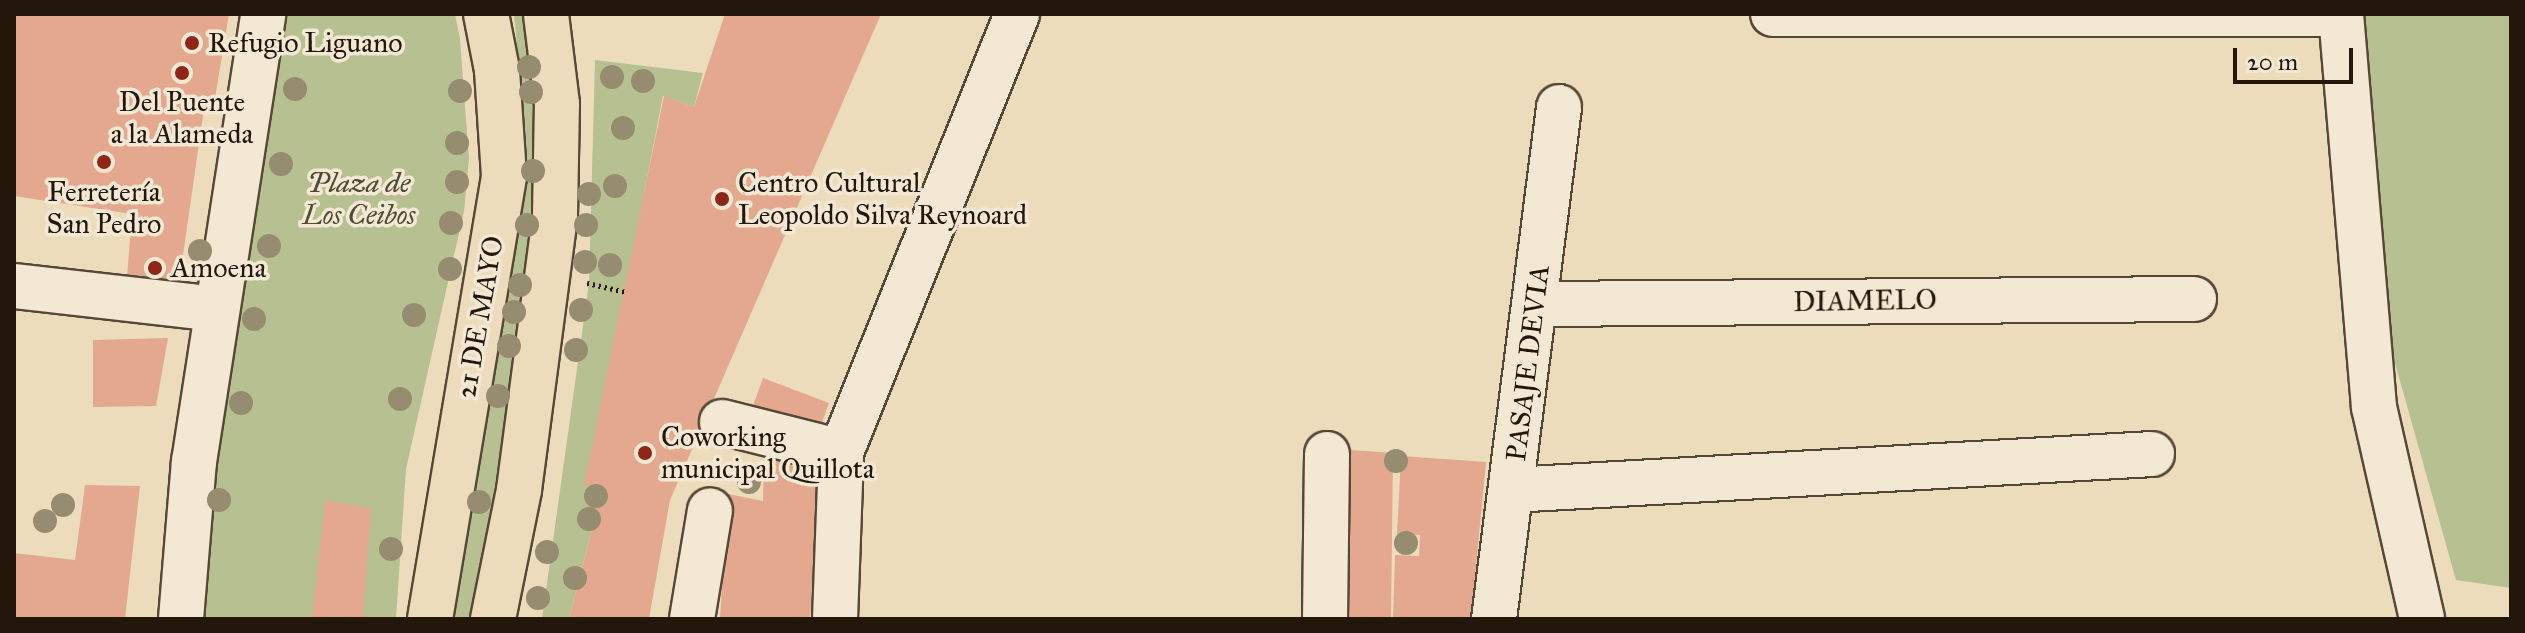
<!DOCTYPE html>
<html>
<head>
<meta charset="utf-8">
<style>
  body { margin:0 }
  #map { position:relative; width:2525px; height:633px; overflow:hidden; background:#eddcbb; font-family:"IM FELL Great Primer",serif }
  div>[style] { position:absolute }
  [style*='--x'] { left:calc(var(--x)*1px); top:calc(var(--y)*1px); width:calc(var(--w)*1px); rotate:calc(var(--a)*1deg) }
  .green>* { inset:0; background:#b7c091 }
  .building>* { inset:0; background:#e4a88f }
  .path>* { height:5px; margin-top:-2.5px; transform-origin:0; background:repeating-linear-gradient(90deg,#23170b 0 2px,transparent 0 6px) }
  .roads { filter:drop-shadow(2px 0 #564837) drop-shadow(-2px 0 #564837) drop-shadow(0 2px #564837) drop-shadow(0 -2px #564837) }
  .minor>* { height:44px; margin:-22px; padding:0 22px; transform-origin:22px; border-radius:22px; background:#f3e8d3 }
  .major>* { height:44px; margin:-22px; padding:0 22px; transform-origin:22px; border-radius:22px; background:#eddcbb }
  .trees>* { width:24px; height:24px; margin:-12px; border-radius:50%; background:#968c70 }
  .dots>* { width:22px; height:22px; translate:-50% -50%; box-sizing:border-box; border:4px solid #f3e8d3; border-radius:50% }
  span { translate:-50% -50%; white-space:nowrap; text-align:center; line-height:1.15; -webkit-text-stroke:7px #f3e8d3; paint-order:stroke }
  .poi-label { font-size:28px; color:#23170b }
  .left { translate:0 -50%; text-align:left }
  .park-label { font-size:28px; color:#4f4a33; font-style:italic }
  .street-label { font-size:28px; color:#23170b }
  .frame { position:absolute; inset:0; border:16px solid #23170b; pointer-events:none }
  .scale { position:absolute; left:2233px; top:48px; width:120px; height:36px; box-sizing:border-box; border:4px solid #23170b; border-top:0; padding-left:10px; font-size:24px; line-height:28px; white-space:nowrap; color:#23170b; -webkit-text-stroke:6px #f3e8d3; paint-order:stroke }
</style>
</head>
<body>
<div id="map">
  <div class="green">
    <i style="clip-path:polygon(282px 14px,455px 14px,460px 39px,469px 159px,464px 211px,406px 469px,396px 619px,195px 619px,204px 513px)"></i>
    <i style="clip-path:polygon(514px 14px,535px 14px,546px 112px,529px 303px,470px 619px,442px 619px,522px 194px,526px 136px)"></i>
    <i style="clip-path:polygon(2363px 14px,2511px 14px,2511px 588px,2456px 580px,2391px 349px)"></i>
    <i style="clip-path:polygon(595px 60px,703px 73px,694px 107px,663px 96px,625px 292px,603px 487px,569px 619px,542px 619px,589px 283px)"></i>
  </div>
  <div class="building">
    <i style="clip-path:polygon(14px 14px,229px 14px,214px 104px,205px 102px,179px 283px,127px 277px,132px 214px,14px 196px)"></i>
    <i style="clip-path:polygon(725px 14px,881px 14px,670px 500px,649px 619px,569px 619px,603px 487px,584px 485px,664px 96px,694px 107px)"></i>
    <i style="clip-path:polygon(168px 338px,156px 406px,93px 407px,93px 340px)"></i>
    <i style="clip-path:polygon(763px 378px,829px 403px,817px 436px,751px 411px)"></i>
    <i style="clip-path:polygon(764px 449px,820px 465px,810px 619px,720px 619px,728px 494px,763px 501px)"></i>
    <i style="clip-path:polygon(1336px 449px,1393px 453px,1391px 619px,1332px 619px)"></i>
    <i style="clip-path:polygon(1401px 456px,1486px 462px,1471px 619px,1393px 619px,1395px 555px,1419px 556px,1420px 535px,1397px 534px)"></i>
    <i style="clip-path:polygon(85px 485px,140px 486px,125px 619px,14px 619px,14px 553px,75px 560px)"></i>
    <i style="clip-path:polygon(325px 500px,371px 508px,363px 619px,312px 619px)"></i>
  </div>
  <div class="path">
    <i style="--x:587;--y:283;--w:39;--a:13"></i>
  </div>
  <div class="roads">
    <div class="minor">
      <i style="--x:1773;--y:14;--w:568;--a:0"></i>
      <i style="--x:2341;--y:14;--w:394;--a:85.2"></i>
      <i style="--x:2374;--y:407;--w:217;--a:77.2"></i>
      <i style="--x:14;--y:286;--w:203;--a:6.5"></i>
      <i style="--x:1535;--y:304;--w:659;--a:-0.43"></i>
      <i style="--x:722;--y:422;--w:123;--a:14.1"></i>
      <i style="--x:1511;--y:490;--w:642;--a:-3.21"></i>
      <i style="--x:181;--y:619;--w:158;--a:-85.3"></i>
      <i style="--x:194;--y:462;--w:453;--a:-81.2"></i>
      <i style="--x:692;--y:619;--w:110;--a:-80.6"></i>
      <i style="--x:835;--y:619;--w:167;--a:-87.9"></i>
      <i style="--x:841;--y:452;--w:472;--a:-68.1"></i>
      <i style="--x:1325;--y:619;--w:165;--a:-89.3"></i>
      <i style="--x:1494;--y:619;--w:516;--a:-82.76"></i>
    </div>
    <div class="major">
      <i style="--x:430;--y:619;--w:449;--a:-80.5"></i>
      <i style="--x:504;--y:176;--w:106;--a:-93.8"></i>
      <i style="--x:497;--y:70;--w:57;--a:-101.1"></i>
      <i style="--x:493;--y:619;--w:132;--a:-78.6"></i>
      <i style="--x:519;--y:490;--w:276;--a:-82.5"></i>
      <i style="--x:555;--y:216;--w:112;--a:-89"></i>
      <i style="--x:557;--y:104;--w:91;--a:-97"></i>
    </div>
  </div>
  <div class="trees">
    <i style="left:529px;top:67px"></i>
    <i style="left:612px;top:77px"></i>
    <i style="left:643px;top:81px"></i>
    <i style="left:295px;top:89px"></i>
    <i style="left:460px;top:91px"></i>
    <i style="left:531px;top:92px"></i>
    <i style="left:623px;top:128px"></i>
    <i style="left:457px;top:143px"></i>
    <i style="left:281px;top:164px"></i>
    <i style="left:533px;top:171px"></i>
    <i style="left:457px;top:182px"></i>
    <i style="left:615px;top:186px"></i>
    <i style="left:589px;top:194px"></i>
    <i style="left:451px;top:223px"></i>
    <i style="left:527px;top:225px"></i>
    <i style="left:586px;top:225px"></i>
    <i style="left:269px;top:246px"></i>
    <i style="left:200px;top:251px"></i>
    <i style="left:585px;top:262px"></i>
    <i style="left:610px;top:265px"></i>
    <i style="left:450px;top:269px"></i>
    <i style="left:520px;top:285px"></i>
    <i style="left:581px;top:310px"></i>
    <i style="left:514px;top:312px"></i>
    <i style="left:414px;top:315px"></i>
    <i style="left:254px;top:319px"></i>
    <i style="left:509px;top:346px"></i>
    <i style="left:576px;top:350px"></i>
    <i style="left:498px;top:396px"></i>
    <i style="left:400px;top:399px"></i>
    <i style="left:241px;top:403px"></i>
    <i style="left:1396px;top:461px"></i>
    <i style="left:749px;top:482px"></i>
    <i style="left:596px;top:496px"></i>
    <i style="left:219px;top:500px"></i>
    <i style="left:479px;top:502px"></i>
    <i style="left:63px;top:505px"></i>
    <i style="left:589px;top:519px"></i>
    <i style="left:45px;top:521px"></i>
    <i style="left:1406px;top:543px"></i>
    <i style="left:391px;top:549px"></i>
    <i style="left:547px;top:552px"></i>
    <i style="left:575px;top:578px"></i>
    <i style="left:538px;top:598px"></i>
  </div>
  <div class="dots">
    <i style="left:192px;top:43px;background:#8f2418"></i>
    <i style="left:182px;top:73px;background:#8f2418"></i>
    <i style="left:104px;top:162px;background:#8f2418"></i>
    <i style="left:722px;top:199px;background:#8f2418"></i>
    <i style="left:155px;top:268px;background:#8f2418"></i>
    <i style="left:645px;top:453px;background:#8f2418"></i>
  </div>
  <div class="poi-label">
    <span class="left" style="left:208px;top:43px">Refugio Liguano</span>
    <span style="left:182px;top:118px">Del Puente<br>a la Alameda</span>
    <span class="left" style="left:738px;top:199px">Centro Cultural<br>Leopoldo Silva Reynoard</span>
    <span style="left:104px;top:208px">Ferretería<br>San Pedro</span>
    <span class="left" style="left:171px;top:268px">Amoena</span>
    <span class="left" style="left:661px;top:453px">Coworking<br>municipal Quillota</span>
  </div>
  <div class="park-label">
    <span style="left:359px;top:199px">Plaza de<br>Los Ceibos</span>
  </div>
  <div class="street-label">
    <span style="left:1865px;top:301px;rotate:-1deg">DIAMELO</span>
    <span style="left:480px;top:317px;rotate:-80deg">21 DE MAYO</span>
    <span style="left:1528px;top:363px;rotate:-83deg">PASAJE DEVIA</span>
  </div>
  <div class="frame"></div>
  <div class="scale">20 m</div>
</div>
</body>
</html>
